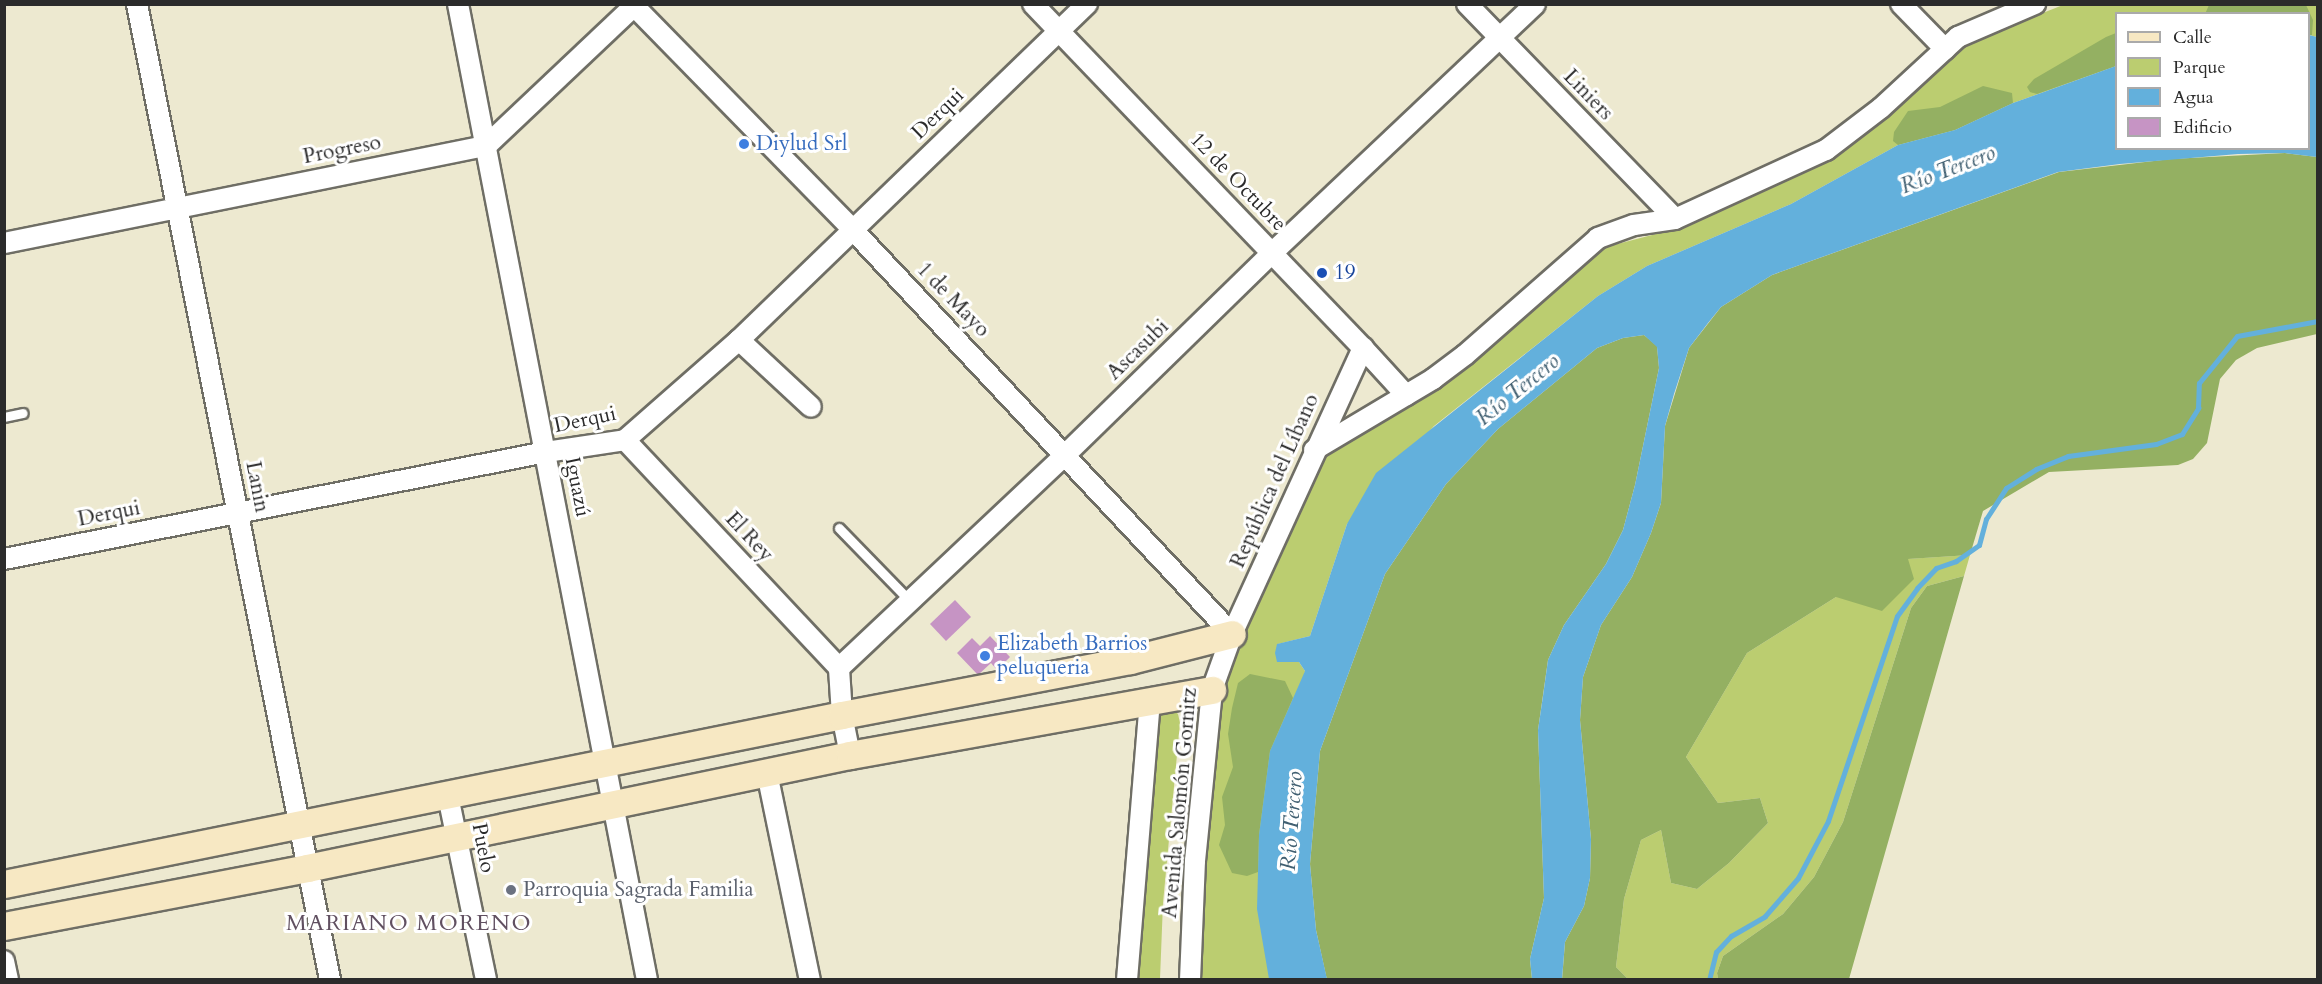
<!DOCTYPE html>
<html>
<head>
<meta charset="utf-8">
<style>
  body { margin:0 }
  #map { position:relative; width:2322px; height:984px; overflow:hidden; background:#ede9d0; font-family:Cardo,serif }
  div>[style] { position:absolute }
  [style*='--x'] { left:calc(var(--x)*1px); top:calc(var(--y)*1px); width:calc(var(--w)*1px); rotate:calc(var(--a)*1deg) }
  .green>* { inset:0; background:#bbcd70 }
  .forest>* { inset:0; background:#94b062 }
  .water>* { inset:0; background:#63b0dc }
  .stream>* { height:5px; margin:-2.5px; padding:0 2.5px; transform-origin:2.5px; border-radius:2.5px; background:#63b0dc }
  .building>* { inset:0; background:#c694c4 }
  .roads { filter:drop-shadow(2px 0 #6f6e65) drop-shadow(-2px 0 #6f6e65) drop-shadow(0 2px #6f6e65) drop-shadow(0 -2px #6f6e65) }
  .lane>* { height:9px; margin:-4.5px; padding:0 4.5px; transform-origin:4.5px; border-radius:4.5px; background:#fff }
  .street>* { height:20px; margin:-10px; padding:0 10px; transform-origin:10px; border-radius:10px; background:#fff }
  .secondary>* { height:27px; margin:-13.5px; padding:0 13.5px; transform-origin:13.5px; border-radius:13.5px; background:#f7e8c3 }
  .dots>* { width:16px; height:16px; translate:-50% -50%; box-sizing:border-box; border:3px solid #fff; border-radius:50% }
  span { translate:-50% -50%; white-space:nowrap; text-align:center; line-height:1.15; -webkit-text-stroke:6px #fff; paint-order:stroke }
  .street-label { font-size:21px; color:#2b2b2b }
  .shop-label { font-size:21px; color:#366cbe }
  .left { translate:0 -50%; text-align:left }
  .transit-label { font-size:21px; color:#164399 }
  .worship-label { font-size:21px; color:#5b616d }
  .water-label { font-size:22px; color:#416072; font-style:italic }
  .neighbourhood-label { font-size:22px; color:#615061; letter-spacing:1.5px }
  .frame { position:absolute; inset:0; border:6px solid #2b2b2b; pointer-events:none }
  .legend { position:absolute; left:2115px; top:12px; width:195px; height:138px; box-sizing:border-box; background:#fff; border:2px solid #aaa; margin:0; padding:8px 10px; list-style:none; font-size:18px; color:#2b2b2b }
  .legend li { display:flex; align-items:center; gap:12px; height:30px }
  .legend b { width:30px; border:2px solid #aaa }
</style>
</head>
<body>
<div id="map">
  <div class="green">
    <i style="clip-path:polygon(2063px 5px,2317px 5px,2317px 37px,2309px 35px,2308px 14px,2116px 14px,2116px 66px,2013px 103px,1955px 130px,1898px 145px,1791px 204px,1647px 266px,1598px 296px,1434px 426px,1347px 524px,1310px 636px,1278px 644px,1277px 662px,1299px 662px,1305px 671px,1269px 979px,1198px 980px,1204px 861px,1222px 691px,1240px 637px,1313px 475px,1323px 459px,1338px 447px,1448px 382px,1602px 248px,1679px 228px,1827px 160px,1874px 126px,1967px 43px)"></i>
    <i style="clip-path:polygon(1970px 555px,1964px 576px,1927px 586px,1911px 608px,1843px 822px,1814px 877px,1783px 914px,1723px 956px,1717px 973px,1718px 979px,1628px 979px,1616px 967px,1624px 899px,1641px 840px,1661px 830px,1671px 883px,1697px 889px,1729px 863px,1768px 823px,1760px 798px,1718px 803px,1686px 757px,1747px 653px,1836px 597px,1907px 559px)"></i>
    <i style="clip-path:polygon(1171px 708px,1178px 714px,1180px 723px,1163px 903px,1160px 979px,1138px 980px,1157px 721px,1161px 711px)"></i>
  </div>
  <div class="forest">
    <i style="clip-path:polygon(2209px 5px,2306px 5px,2313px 20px,2312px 35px,2309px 35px,2308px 14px,2205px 14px)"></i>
    <i style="clip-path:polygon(2116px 33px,2116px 66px,2037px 94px,2030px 92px,2027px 87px,2034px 79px,2106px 37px)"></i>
    <i style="clip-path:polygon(1983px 86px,2012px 93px,2013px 103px,1955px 130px,1898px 145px,1893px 141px,1894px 132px,1908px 111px,1940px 107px)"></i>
    <i style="clip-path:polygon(2285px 153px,2317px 157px,2317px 334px,2257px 348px,2236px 360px,2220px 379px,2207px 443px,2193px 459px,2178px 465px,2049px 472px,1983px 511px,1970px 555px,1908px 559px,1914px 579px,1882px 611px,1836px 597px,1747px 653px,1686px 757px,1718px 803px,1760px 798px,1768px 823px,1729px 863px,1697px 889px,1671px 883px,1661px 830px,1641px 840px,1624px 899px,1616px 967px,1628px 979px,1562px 980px,1565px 942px,1584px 906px,1590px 878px,1591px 839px,1580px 720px,1583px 677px,1601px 625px,1632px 577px,1651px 533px,1661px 503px,1665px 426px,1689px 348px,1721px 307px,1772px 275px,2059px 172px,2171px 159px)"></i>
    <i style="clip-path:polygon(1644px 335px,1657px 346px,1659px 368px,1635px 485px,1623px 530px,1606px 564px,1564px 625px,1548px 660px,1538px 730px,1544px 898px,1530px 959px,1532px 979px,1327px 980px,1316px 930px,1310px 864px,1320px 751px,1385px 574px,1446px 484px,1498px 429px,1597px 348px,1623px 338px)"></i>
    <i style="clip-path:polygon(1964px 576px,1849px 979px,1718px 979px,1717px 973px,1723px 956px,1783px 914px,1814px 877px,1843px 822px,1911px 608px,1927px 586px)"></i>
    <i style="clip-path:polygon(1250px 674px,1285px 681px,1293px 698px,1270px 751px,1259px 835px,1258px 872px,1247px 876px,1232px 873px,1219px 845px,1225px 825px,1222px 797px,1233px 767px,1228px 734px,1232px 708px,1238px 683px)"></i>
  </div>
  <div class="water">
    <i style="clip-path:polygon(2309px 35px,2317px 37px,2317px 157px,2285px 153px,2238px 154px,2120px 164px,2058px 172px,1772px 275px,1721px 307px,1708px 323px,1689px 348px,1674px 394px,1665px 426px,1661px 503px,1651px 533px,1632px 577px,1601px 625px,1583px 677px,1580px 720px,1591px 839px,1590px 878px,1584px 906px,1565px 942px,1562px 979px,1532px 979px,1530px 959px,1544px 898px,1538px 730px,1543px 696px,1548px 660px,1564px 625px,1606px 564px,1623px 530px,1635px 485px,1659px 368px,1657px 347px,1644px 335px,1623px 338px,1597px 348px,1498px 429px,1446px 484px,1385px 574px,1320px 751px,1310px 864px,1316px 930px,1327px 979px,1269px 979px,1257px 909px,1259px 835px,1270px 751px,1305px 671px,1299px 662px,1277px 662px,1275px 653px,1277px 644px,1310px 636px,1347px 524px,1376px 473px,1598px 296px,1647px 266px,1791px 204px,1898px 145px,1955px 130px,2013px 103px,2116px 66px,2116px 148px,2308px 148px)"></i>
  </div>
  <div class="stream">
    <i style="--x:1709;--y:980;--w:29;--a:-76"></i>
    <i style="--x:1716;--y:952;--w:22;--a:-47"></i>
    <i style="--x:1731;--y:936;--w:39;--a:-30"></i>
    <i style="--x:1765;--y:916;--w:50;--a:-49"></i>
    <i style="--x:1798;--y:878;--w:64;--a:-62.2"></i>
    <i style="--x:1828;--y:821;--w:216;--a:-71.4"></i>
    <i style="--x:1897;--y:616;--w:34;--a:-54"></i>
    <i style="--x:1917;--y:588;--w:28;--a:-46"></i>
    <i style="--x:1936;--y:568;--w:21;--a:-19"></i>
    <i style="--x:1956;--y:561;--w:28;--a:-35"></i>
    <i style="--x:1979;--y:545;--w:27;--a:-75"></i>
    <i style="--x:1986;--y:519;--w:37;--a:-57"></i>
    <i style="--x:2006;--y:488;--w:36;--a:-32"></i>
    <i style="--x:2036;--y:469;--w:35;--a:-22"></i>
    <i style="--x:2068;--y:456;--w:89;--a:-7.8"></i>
    <i style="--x:2156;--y:444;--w:28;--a:-21"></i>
    <i style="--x:2182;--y:434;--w:31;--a:-58"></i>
    <i style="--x:2198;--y:408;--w:25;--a:-88"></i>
    <i style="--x:2199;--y:383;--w:60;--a:-51"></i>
    <i style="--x:2237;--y:336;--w:82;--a:-10.5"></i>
  </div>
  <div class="building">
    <i style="clip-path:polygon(955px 600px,971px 617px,946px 641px,930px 624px)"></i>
    <i style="clip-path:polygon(990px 636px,1010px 657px,997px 670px,991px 663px,978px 675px,957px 653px,972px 638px,980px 646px)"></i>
  </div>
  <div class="roads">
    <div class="lane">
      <i style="--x:4;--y:417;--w:19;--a:-12"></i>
      <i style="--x:839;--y:528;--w:102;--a:45.8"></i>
    </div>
    <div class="street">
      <i style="--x:137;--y:4;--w:995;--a:78.81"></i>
      <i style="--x:458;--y:4;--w:994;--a:79.04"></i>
      <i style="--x:632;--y:4;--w:316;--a:45.6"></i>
      <i style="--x:853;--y:230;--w:554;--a:46.83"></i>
      <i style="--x:1033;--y:4;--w:477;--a:46.2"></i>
      <i style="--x:1363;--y:348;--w:64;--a:47.5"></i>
      <i style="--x:1467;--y:4;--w:299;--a:45.9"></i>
      <i style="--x:1901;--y:4;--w:63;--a:45.6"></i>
      <i style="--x:4;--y:243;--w:492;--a:-11.4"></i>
      <i style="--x:486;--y:146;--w:207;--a:-43.4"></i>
      <i style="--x:739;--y:340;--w:98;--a:42.9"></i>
      <i style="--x:625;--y:440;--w:313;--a:46.8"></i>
      <i style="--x:1314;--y:450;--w:139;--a:-30.8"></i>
      <i style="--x:1433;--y:379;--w:40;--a:-37"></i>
      <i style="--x:1465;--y:355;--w:177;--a:-41.3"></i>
      <i style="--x:1598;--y:238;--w:38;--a:-20"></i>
      <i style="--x:1634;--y:225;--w:41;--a:-8.3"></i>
      <i style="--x:1675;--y:219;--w:166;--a:-24.6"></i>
      <i style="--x:1826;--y:150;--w:69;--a:-37.4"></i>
      <i style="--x:1881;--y:108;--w:105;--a:-42.7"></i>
      <i style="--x:1958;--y:37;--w:84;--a:-23.2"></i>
      <i style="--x:4;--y:559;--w:552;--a:-11.17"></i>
      <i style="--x:546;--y:452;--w:80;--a:-8.6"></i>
      <i style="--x:625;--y:440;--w:152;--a:-41.3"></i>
      <i style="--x:739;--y:340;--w:484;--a:-44"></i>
      <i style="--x:850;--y:755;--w:41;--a:-101.3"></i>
      <i style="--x:842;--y:715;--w:47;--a:-93.7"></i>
      <i style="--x:839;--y:668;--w:312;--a:-43.3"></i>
      <i style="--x:1066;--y:454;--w:288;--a:-44.3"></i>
      <i style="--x:1272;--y:253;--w:362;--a:-43.4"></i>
      <i style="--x:767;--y:773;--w:211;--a:78.3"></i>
      <i style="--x:448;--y:796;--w:188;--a:78.3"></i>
      <i style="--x:4;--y:961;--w:19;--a:78"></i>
      <i style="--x:1127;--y:980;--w:280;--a:-85.3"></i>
      <i style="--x:1190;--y:980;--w:119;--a:-87.6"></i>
      <i style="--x:1195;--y:861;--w:172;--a:-84.3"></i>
      <i style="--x:1212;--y:690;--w:59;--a:-70.3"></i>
      <i style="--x:1232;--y:634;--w:315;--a:-65.4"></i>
    </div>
    <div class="secondary">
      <i style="--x:4;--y:884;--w:855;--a:-11.4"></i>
      <i style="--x:842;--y:715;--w:293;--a:-10.8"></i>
      <i style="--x:1130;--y:660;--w:105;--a:-14.3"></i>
      <i style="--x:4;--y:926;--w:309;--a:-10.8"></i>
      <i style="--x:307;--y:868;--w:555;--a:-11.76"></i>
      <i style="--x:850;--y:755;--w:368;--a:-10.2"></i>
    </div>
  </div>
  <div class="dots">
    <i style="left:744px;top:144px;background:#3f7fe0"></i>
    <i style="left:1322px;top:273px;background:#1a4fb4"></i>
    <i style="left:985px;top:656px;background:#3f7fe0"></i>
    <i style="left:511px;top:890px;background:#6b7280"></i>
  </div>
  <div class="street-label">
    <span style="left:1588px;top:95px;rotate:46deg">Liniers</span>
    <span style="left:938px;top:114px;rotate:-44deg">Derqui</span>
    <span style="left:342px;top:150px;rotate:-11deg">Progreso</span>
    <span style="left:1238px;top:182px;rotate:46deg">12 de Octubre</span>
    <span style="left:953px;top:300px;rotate:46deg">1 de Mayo</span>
    <span style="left:1138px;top:350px;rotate:-44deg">Ascasubi</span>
    <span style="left:585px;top:420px;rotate:-12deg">Derqui</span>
    <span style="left:1275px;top:481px;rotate:-66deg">República del Líbano</span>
    <span style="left:257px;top:487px;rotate:79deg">Lanin</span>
    <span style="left:577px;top:487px;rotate:79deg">Iguazú</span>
    <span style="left:109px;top:514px;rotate:-11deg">Derqui</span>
    <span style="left:749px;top:537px;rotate:47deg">El Rey</span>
    <span style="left:1180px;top:803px;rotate:-85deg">Avenida Salomón Gornitz</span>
    <span style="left:483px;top:848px;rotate:79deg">Puelo</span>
  </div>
  <div class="shop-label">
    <span class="left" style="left:756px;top:144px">Diylud Srl</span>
    <span class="left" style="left:997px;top:656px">Elizabeth Barrios<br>peluqueria</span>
  </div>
  <div class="transit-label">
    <span class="left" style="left:1334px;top:273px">19</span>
  </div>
  <div class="worship-label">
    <span class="left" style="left:523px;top:890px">Parroquia Sagrada Familia</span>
  </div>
  <div class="water-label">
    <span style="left:1948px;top:170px;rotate:-21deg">Río Tercero</span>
    <span style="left:1518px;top:390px;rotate:-39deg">Río Tercero</span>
    <span style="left:1292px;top:821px;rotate:-86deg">Río Tercero</span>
  </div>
  <div class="neighbourhood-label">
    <span style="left:409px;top:924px">MARIANO MORENO</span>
  </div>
  <div class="frame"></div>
  <ul class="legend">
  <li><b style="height:8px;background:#f7e8c3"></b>Calle</li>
  <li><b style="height:16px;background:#bbcd70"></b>Parque</li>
  <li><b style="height:16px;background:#63b0dc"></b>Agua</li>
  <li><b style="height:16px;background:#c694c4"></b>Edificio</li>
  </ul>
</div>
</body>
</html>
